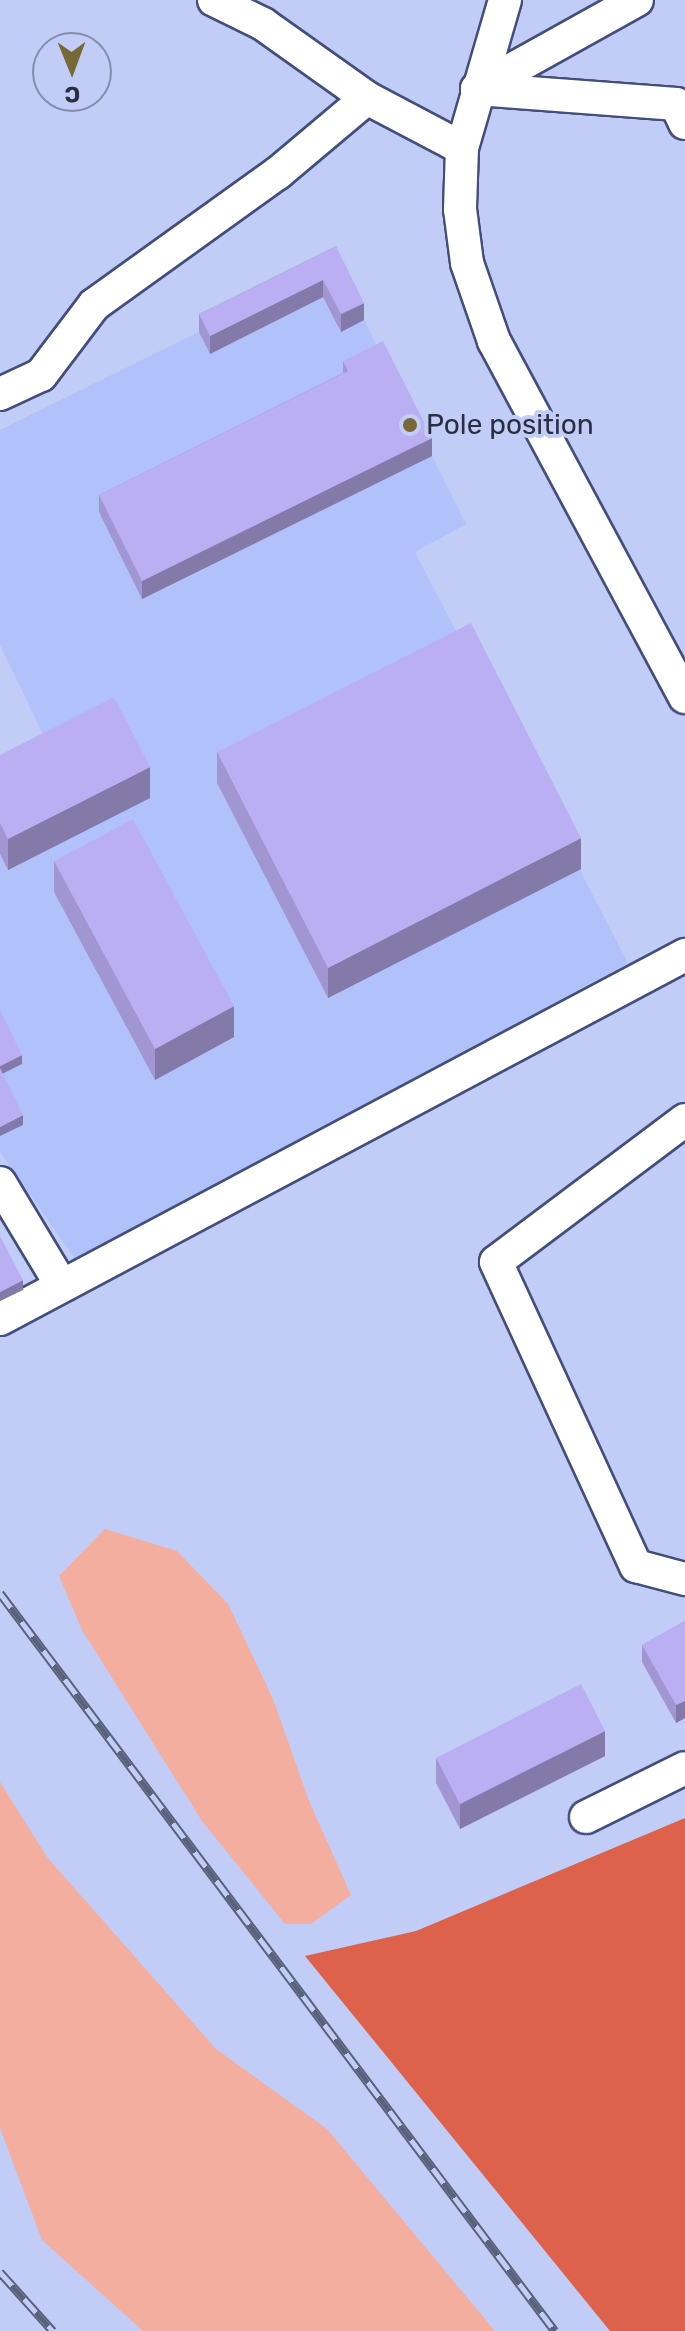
<!DOCTYPE html>
<html>
<head>
<meta charset="utf-8">
<style>
  body { margin:0 }
  #map { position:relative; width:685px; height:2331px; overflow:hidden; background:#c1cdf6; font-family:Rubik,sans-serif }
  div>[style] { position:absolute }
  [style*='--x'] { left:calc(var(--x)*1px); top:calc(var(--y)*1px); width:calc(var(--w)*1px); rotate:calc(var(--a)*1deg) }
  .built>* { inset:0; background:#b1c2fb }
  .green>* { inset:0; background:#f3ae9f }
  .forest>* { inset:0; background:#de624b }
  .roads { filter:drop-shadow(2px 0 #434e7a) drop-shadow(-2px 0 #434e7a) drop-shadow(0 2px #434e7a) drop-shadow(0 -2px #434e7a) }
  .minor>* { height:32px; margin:-16px; padding:0 16px; transform-origin:16px; border-radius:16px; background:#fff }
  .rail>* { height:9px; margin-top:-4.5px; transform-origin:0; background:repeating-linear-gradient(90deg,#c1cdf6 0 18px,#59617b 0 36px); box-sizing:border-box; border-block:2px solid #59617b }
  .wall>* { inset:0; background:#a196d1 }
  .shaded-wall>* { inset:0; background:#837aaa }
  .building>* { inset:0; background:#bbaff3 }
  .dots>* { width:22px; height:22px; translate:-50% -50%; box-sizing:border-box; border:4px solid #c1cdf6; border-radius:50% }
  span { translate:-50% -50%; white-space:nowrap; text-align:center; line-height:1.15; -webkit-text-stroke:8px #c1cdf6; paint-order:stroke }
  .poi-label { font-size:28px; color:#292e42 }
  .left { translate:0 -50%; text-align:left }
  .north { position:absolute; left:32px; top:32px; width:80px; height:80px; box-sizing:border-box; background:#c1cdf6; border:2px solid #848dae; border-radius:50%; rotate:179deg; font-size:22px; font-weight:700; line-height:32px; text-align:center; color:#292e42 }
  .north::after { content:''; display:block; margin:auto; width:28px; height:36px; background:#786836; clip-path:polygon(50% 0,100% 100%,50% 72%,0 100%) }
</style>
</head>
<body>
<div id="map">
  <div class="built">
    <i style="clip-path:polygon(336px 264px,466px 524px,415px 552px,628px 963px,78px 1263px,0 1152px,0 774px,49px 747px,0 645px,0 430px)"></i>
  </div>
  <div class="green">
    <i style="clip-path:polygon(105px 1529px,177px 1551px,228px 1604px,273px 1699px,309px 1801px,351px 1895px,311px 1924px,285px 1924px,202px 1821px,82px 1630px,59px 1576px)"></i>
    <i style="clip-path:polygon(0 1782px,47px 1857px,216px 2049px,327px 2129px,495px 2331px,143px 2331px,42px 2240px,0 2128px)"></i>
  </div>
  <div class="forest">
    <i style="clip-path:polygon(685px 1818px,685px 2331px,610px 2331px,305px 1956px,416px 1931px)"></i>
  </div>
  <div class="roads">
    <div class="minor">
      <i style="--x:214;--y:0;--w:55;--a:26.1"></i>
      <i style="--x:263;--y:24;--w:128;--a:35.4"></i>
      <i style="--x:367;--y:98;--w:107;--a:27.8"></i>
      <i style="--x:505;--y:0;--w:154;--a:106.2"></i>
      <i style="--x:462;--y:148;--w:61;--a:91.9"></i>
      <i style="--x:460;--y:209;--w:54;--a:82.6"></i>
      <i style="--x:467;--y:263;--w:83;--a:70.9"></i>
      <i style="--x:494;--y:341;--w:404;--a:61.8"></i>
      <i style="--x:477;--y:89;--w:200;--a:4.3"></i>
      <i style="--x:676;--y:104;--w:21;--a:65"></i>
      <i style="--x:477;--y:89;--w:183;--a:-29.1"></i>
      <i style="--x:0;--y:394;--w:45;--a:-24.9"></i>
      <i style="--x:41;--y:375;--w:88;--a:-52.9"></i>
      <i style="--x:94;--y:305;--w:226;--a:-35.7"></i>
      <i style="--x:278;--y:173;--w:116;--a:-40.1"></i>
      <i style="--x:685;--y:1120;--w:236;--a:143.1"></i>
      <i style="--x:496;--y:1262;--w:335;--a:65.3"></i>
      <i style="--x:636;--y:1566;--w:51;--a:14.9"></i>
      <i style="--x:0;--y:1183;--w:117;--a:59"></i>
      <i style="--x:0;--y:1319;--w:776;--a:-27.99"></i>
      <i style="--x:586;--y:1817;--w:110;--a:-26.3"></i>
    </div>
  </div>
  <div class="rail">
    <i style="--x:0;--y:1593;--w:923;--a:53.06"></i>
    <i style="--x:0;--y:2272;--w:79;--a:48.1"></i>
  </div>
  <div class="wall">
    <i style="clip-path:polygon(336px 246px,364px 320px,341px 332px,323px 297px,210px 354px,199px 332px,199px 314px)"></i>
    <i style="clip-path:polygon(343px 361px,432px 456px,142px 599px,99px 512px,99px 495px,343px 373px)"></i>
    <i style="clip-path:polygon(217px 752px,581px 869px,328px 998px,217px 783px)"></i>
    <i style="clip-path:polygon(0 755px,150px 798px,8px 870px,0 854px)"></i>
    <i style="clip-path:polygon(54px 861px,234px 1037px,155px 1080px,54px 892px)"></i>
    <i style="clip-path:polygon(685px 1621px,685px 1718px,676px 1723px,642px 1662px,642px 1645px)"></i>
    <i style="clip-path:polygon(605px 1756px,460px 1829px,436px 1783px,436px 1758px)"></i>
  </div>
  <div class="shaded-wall">
    <i style="clip-path:polygon(323px 280px,323px 297px,210px 354px,210px 336px)"></i>
    <i style="clip-path:polygon(364px 303px,364px 320px,341px 332px,341px 314px)"></i>
    <i style="clip-path:polygon(432px 438px,432px 456px,142px 599px,142px 581px)"></i>
    <i style="clip-path:polygon(150px 767px,150px 798px,8px 870px,8px 839px)"></i>
    <i style="clip-path:polygon(581px 838px,581px 869px,328px 998px,328px 968px)"></i>
    <i style="clip-path:polygon(234px 1006px,234px 1037px,155px 1080px,155px 1049px)"></i>
    <i style="clip-path:polygon(22px 1055px,22px 1064px,0 1075px,0 1066px)"></i>
    <i style="clip-path:polygon(23px 1115px,23px 1125px,0 1136px,0 1127px)"></i>
    <i style="clip-path:polygon(23px 1280px,23px 1290px,0 1301px,0 1292px)"></i>
    <i style="clip-path:polygon(685px 1701px,685px 1718px,676px 1723px,676px 1705px)"></i>
    <i style="clip-path:polygon(605px 1731px,605px 1756px,460px 1829px,460px 1804px)"></i>
  </div>
  <div class="building">
    <i style="clip-path:polygon(336px 246px,364px 303px,341px 314px,323px 280px,210px 336px,199px 314px)"></i>
    <i style="clip-path:polygon(383px 341px,432px 438px,142px 581px,99px 495px,348px 371px,343px 361px)"></i>
    <i style="clip-path:polygon(471px 623px,581px 838px,328px 968px,217px 752px)"></i>
    <i style="clip-path:polygon(114px 697px,150px 767px,8px 839px,0 823px,0 755px)"></i>
    <i style="clip-path:polygon(133px 819px,234px 1006px,155px 1049px,54px 861px)"></i>
    <i style="clip-path:polygon(0 1010px,22px 1055px,0 1066px)"></i>
    <i style="clip-path:polygon(0 1068px,23px 1115px,0 1127px)"></i>
    <i style="clip-path:polygon(0 1236px,23px 1280px,0 1292px)"></i>
    <i style="clip-path:polygon(685px 1621px,685px 1701px,676px 1705px,642px 1645px)"></i>
    <i style="clip-path:polygon(581px 1684px,605px 1731px,460px 1804px,436px 1758px)"></i>
  </div>
  <div class="dots">
    <i style="left:410px;top:425px;background:#786836"></i>
  </div>
  <div class="poi-label">
    <span class="left" style="left:426px;top:425px">Pole position</span>
  </div>
  <div class="north">С</div>
</div>
</body>
</html>
